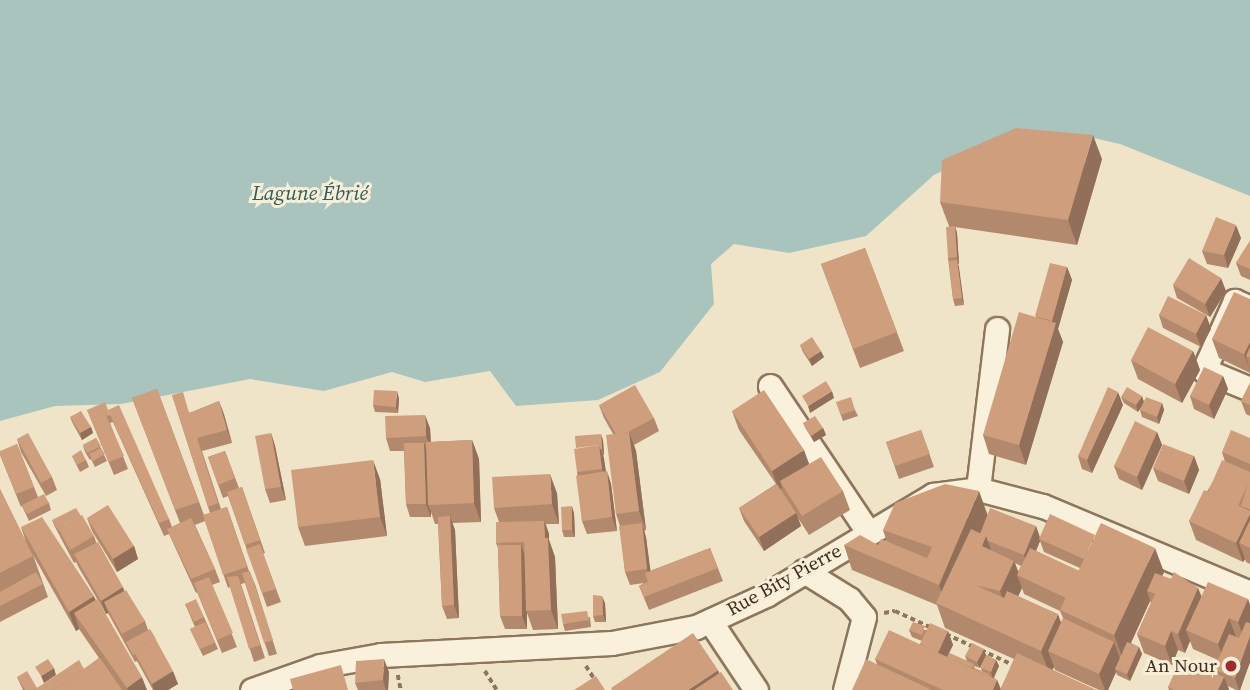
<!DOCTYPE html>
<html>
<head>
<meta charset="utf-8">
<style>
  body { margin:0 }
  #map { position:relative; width:1250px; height:690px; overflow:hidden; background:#f0e4c8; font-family:"Source Serif 4",serif }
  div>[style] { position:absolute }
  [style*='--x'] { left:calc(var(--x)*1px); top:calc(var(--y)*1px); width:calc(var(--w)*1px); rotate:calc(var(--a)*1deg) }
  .water>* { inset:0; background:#a9c4bc }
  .path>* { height:3.5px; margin-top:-1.75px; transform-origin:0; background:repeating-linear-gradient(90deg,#8d765c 0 5px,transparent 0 8.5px) }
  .roads { filter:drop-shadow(2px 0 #8d765c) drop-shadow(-2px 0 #8d765c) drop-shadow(0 2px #8d765c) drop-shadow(0 -2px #8d765c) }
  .minor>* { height:23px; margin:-11.5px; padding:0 11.5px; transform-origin:11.5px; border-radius:11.5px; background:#faf1dc }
  .wall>* { inset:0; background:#b2896c }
  .shaded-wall>* { inset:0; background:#916f58 }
  .building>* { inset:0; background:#cf9f7d }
  .dots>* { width:19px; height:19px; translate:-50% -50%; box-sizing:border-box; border:4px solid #f7eed8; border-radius:50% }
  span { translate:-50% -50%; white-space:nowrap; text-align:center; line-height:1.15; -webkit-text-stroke:6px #f7eed8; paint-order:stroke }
  .street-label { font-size:19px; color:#3d2e20 }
  .poi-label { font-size:19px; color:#3d2e20 }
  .right { translate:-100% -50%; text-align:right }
  .water-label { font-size:21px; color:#2f5d5a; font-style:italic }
</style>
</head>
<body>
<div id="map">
  <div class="water">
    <i style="clip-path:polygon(0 0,1250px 0,1250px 196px,1120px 144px,1076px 134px,991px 148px,934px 175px,866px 236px,789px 253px,734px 244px,711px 264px,714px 304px,660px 372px,598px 400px,516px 406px,490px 371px,425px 382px,392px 372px,324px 391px,250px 379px,121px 404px,55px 406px,0 421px)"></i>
  </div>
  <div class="path">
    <i style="--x:884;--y:613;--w:11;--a:-10"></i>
    <i style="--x:895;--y:611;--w:41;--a:24.7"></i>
    <i style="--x:946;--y:634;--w:31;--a:25"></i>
    <i style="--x:981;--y:650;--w:38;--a:25"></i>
    <i style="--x:586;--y:666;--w:17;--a:57"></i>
    <i style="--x:485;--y:671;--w:22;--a:58"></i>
    <i style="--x:398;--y:675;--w:15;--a:79"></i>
  </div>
  <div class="roads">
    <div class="minor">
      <i style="--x:1250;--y:308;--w:17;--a:-155"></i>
      <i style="--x:1235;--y:301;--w:76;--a:114.2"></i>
      <i style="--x:1204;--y:370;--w:50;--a:22.4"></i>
      <i style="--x:770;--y:386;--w:176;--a:56.1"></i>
      <i style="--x:978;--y:489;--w:161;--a:-83.2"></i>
      <i style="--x:804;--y:571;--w:53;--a:31.9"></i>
      <i style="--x:849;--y:599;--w:23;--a:50"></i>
      <i style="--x:864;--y:617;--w:75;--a:104.6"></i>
      <i style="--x:710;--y:621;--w:83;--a:56.3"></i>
      <i style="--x:252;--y:690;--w:72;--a:-19.4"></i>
      <i style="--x:320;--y:666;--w:62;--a:-10.2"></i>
      <i style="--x:381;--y:655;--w:231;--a:-3"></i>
      <i style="--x:612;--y:643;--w:86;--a:-10.8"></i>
      <i style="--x:696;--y:627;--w:77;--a:-24.6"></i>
      <i style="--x:766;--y:595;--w:195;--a:-30.9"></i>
      <i style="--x:933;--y:495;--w:45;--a:-7.6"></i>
      <i style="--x:978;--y:489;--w:67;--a:14.7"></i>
      <i style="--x:1043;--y:506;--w:225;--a:22.8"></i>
    </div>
  </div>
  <div class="wall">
    <i style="clip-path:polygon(1102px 159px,1077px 245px,955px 227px,957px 233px,959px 264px,958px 264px,964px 305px,955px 306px,953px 299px,948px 258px,949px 226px,940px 202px)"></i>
    <i style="clip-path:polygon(1241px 238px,1228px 268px,1207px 264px,1202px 251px)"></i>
    <i style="clip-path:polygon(1250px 241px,1250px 280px,1241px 276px,1236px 263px)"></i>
    <i style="clip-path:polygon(865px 248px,904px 351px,860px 368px,821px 264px)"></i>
    <i style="clip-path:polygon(1067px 267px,1072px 280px,1058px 329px,1063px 342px,1026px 465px,989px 454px,983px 435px,1036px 317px)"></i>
    <i style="clip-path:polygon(1173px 285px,1226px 291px,1210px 317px,1177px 298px)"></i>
    <i style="clip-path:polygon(1250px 299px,1250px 373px,1219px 358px,1212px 339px)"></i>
    <i style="clip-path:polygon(1159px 315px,1206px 315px,1211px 329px,1201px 347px,1163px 328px)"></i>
    <i style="clip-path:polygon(800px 345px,824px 357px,812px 366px,803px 352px)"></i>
    <i style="clip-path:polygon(1193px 351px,1200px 370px,1182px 403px,1138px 379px,1131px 360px)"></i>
    <i style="clip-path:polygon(1223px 376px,1228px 389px,1214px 419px,1194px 409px,1190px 396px)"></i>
    <i style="clip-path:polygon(1250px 383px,1250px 416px,1246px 414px,1241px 401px)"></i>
    <i style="clip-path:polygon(157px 389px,204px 515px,210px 513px,172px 395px,190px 413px,219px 401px,232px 443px,202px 451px,221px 509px,227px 507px,249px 571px,255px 584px,277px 654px,269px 656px,245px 583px,241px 584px,265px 658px,254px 662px,230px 587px,228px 588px,205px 521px,195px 525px,215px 569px,220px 582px,212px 585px,237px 647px,222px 653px,197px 592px,196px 593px,169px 534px,164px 536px,113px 422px,110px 423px,128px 469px,114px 475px,87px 410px,110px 414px,169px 519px,172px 527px,180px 523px,132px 398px)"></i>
    <i style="clip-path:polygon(1121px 397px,1144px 401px,1162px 403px,1164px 410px,1159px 424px,1142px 417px,1140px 410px,1141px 407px,1138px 412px,1124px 403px)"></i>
    <i style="clip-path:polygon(399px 398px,398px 413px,375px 412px,373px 405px)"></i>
    <i style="clip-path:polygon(836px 402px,855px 410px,858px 416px,843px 421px)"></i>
    <i style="clip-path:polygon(599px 405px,654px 418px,659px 431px,634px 445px,636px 451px,646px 530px,644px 531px,646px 537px,650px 571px,710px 548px,723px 581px,649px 610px,639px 586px,644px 583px,630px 585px,625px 572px,620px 526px,616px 514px,613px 434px,604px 418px)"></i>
    <i style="clip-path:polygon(1123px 405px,1092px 473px,1082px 469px,1078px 456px)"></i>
    <i style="clip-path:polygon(732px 411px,809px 464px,843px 491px,850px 510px,809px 535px,798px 518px,801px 526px,764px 551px,744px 521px,739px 508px,776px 484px,739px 430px)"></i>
    <i style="clip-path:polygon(70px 417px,91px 427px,93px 433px,82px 440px,73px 424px)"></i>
    <i style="clip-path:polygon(803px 423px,823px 428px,826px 435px,814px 442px,806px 429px)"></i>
    <i style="clip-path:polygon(430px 428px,431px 442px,472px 440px,479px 459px,481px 522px,452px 523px,455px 530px,459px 618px,447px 619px,442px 606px,438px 524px,435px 524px,431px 512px,431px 517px,410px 517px,406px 504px,404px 451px,390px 451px,386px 438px)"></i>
    <i style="clip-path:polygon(921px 430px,934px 467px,899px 479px,886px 442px)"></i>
    <i style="clip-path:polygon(1157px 432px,1162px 445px,1142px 490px,1119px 479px,1114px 466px)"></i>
    <i style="clip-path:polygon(271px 433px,275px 446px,286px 500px,270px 503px,265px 489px)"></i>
    <i style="clip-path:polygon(96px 438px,107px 461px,95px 467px,91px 459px,90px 460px,85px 452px,83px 445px)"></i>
    <i style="clip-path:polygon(1250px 438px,1250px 564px,1246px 562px,1245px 559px,1243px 562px,1196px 540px,1189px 521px,1225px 462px,1222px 452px)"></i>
    <i style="clip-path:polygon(17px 439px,52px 477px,57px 490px,46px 496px,21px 452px)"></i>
    <i style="clip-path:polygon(603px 440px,604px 455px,603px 456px,606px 471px,611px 484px,617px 531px,587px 534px,582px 521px,577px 472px)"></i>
    <i style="clip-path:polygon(17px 444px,38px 497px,49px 503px,51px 510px,29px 521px,22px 506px,21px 507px,0 455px)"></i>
    <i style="clip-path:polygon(225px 451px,239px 488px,242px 487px,265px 553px,263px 554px,281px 602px,267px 607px,228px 496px,223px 498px,208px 457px)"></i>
    <i style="clip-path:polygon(72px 456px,86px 460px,89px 467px,80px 472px)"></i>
    <i style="clip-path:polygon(1194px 456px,1199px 470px,1189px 494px,1158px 481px,1153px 468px)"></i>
    <i style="clip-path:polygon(380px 479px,387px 536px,305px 546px,298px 527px)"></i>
    <i style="clip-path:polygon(0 489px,26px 542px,21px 527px,96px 600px,147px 690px,23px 690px,17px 677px,37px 688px,84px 669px,99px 658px,79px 629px,76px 631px,33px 555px,48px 597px,0 622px)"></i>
    <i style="clip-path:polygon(557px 493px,559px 524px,546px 524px,549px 534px,549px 540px,555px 557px,558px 629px,533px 630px,527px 613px,527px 629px,505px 629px,500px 616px,498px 548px,496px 543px,499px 522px,494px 508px)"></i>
    <i style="clip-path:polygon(574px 513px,575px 537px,564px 537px,562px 530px)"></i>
    <i style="clip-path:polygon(evenodd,987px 515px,1036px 526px,1040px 537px,1164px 572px,1162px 576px,1198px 588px,1202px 597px,1248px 599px,1250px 605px,1250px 662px,1240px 690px,1236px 690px,1228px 686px,1229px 690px,1169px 690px,1168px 687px,1215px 673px,1214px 669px,1218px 660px,1193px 649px,1190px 641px,1185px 653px,1178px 650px,1172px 665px,1144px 653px,1137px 634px,1151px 603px,1150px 601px,1131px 643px,1139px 647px,1142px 654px,1130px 681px,1117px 675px,1116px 672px,1108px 690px,1099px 690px,1055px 670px,1054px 667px,1052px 670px,1096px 690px,852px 690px,877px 664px,875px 659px,920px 644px,922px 641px,912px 637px,909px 630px,927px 630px,948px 631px,953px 645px,949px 653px,967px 661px,965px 656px,986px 655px,996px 660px,999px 666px,994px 678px,997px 680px,1001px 689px,1014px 659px,945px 628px,937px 605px,852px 570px,844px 545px,878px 545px,887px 542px,883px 530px,987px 515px,1040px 541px,1044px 552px,1080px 568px,1079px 571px,1036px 551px,1040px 541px,987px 515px,1015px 563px,1021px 566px,1018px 572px,1015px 563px,987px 515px,1022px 588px,1024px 594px,1060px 611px,1063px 618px,1061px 623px,1018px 596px,1022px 588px,987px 515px,986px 656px,981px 668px,982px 671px,975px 669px,974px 666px,980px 668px,986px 656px)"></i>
    <i style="clip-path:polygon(87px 518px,134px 546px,138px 559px,117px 572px,92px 531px)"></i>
    <i style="clip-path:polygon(52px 520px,94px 536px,96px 542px,124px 591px,145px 621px,148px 630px,178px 684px,168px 690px,153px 690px,137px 661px,135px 662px,108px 613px,106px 614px,79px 568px,76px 562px,74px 563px,55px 527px)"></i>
    <i style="clip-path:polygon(605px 603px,606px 622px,595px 622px,593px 616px)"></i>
    <i style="clip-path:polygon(185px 604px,204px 617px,218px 649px,203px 656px,190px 629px,195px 627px)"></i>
    <i style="clip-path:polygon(590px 617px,591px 627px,565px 631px,563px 624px)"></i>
    <i style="clip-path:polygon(389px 672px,388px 690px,358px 690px,355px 683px)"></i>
  </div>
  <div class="shaded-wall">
    <i style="clip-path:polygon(1093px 135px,1102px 159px,1077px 245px,1068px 220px)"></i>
    <i style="clip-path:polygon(1236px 225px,1241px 238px,1228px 268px,1224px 255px)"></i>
    <i style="clip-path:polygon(955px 226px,957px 233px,959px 264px,957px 257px)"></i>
    <i style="clip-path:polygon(957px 260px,959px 267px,964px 305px,962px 298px)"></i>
    <i style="clip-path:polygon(1067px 267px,1072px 280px,1058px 329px,1063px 342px,1026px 465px,1019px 445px,1055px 327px,1052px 321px)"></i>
    <i style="clip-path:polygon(1221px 278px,1226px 291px,1210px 317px,1205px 304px)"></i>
    <i style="clip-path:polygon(1206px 315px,1211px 329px,1201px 347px,1196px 334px)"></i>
    <i style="clip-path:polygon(1250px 342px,1250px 358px,1246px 356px,1250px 370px,1244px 354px)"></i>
    <i style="clip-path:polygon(821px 351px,824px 357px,812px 366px,809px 359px)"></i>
    <i style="clip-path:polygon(1193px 351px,1200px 370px,1182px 403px,1175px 384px)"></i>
    <i style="clip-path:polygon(1223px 376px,1228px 389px,1214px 419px,1209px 405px)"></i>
    <i style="clip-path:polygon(397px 391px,399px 398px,398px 413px,396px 407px)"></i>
    <i style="clip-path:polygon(832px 391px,834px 398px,810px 413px,808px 406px)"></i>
    <i style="clip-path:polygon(1118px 392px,1123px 405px,1092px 473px,1087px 460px)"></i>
    <i style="clip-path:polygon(1142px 396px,1144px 402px,1138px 412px,1136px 405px)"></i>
    <i style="clip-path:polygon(219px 401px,224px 414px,232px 443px,227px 430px)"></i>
    <i style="clip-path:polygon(1162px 403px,1164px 410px,1159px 424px,1157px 417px)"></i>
    <i style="clip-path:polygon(425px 415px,430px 428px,431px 449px,426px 436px)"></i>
    <i style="clip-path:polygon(91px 427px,93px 433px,82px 440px,80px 433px)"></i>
    <i style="clip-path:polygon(823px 428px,826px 435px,814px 442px,811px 436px)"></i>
    <i style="clip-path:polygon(629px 432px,636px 451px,646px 530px,639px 511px)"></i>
    <i style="clip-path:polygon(1157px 432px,1162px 445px,1142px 490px,1137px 477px)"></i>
    <i style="clip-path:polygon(271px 433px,275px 446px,286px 500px,281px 487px)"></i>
    <i style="clip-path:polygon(601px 434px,603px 440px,604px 455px,602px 449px)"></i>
    <i style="clip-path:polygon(472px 440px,479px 459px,481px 522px,474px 503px)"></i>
    <i style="clip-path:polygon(424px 443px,429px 456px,428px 505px,431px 512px,431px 517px,426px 504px)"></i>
    <i style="clip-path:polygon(599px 445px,604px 458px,607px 482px,602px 469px)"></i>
    <i style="clip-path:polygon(804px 450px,811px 469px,780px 481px,782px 488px,779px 490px,772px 471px)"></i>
    <i style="clip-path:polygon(1194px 456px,1199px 470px,1189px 494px,1184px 481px)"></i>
    <i style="clip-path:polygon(373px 460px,380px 479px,387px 536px,380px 517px)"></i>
    <i style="clip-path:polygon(607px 471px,611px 484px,617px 531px,612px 517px)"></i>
    <i style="clip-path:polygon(550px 474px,557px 493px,559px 524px,552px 504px)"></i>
    <i style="clip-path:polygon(979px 491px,988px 516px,948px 610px,939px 585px)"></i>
    <i style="clip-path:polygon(572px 506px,574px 513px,575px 537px,572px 530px)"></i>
    <i style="clip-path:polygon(796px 513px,801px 526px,764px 551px,759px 537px)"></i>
    <i style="clip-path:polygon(1250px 514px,1250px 548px,1239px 543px,1245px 559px,1243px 562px,1236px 543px)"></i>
    <i style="clip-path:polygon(450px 516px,455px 530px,459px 618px,454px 605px)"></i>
    <i style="clip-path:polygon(544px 521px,549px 534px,549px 540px,555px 557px,558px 629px,551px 610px,545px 541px)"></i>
    <i style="clip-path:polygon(642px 523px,646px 537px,652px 582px,647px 569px)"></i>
    <i style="clip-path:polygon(1036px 526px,1040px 539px,1039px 539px,1040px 541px,1029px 568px,1024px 555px)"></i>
    <i style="clip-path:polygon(986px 536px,995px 561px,982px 546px)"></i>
    <i style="clip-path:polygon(521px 545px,526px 558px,527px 629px,522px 616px)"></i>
    <i style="clip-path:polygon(134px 546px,138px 559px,117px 572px,113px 559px)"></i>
    <i style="clip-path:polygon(1155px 548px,1164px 572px,1154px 594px,1147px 591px,1150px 601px,1123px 660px,1114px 635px)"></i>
    <i style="clip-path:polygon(1014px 561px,1020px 576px,1017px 575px,1022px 588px,1009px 616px,1000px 591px)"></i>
    <i style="clip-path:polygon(123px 587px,127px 600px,104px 602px,108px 613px,106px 614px,101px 601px)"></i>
    <i style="clip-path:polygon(1198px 588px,1205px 607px,1186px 630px,1190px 641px,1185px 653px,1178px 634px)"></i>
    <i style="clip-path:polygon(94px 596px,101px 615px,74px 613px,79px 629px,76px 631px,69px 612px)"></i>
    <i style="clip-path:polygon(602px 596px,605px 603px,606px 622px,603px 615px)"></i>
    <i style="clip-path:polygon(1248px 599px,1250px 605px,1250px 629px,1245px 641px,1238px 622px)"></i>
    <i style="clip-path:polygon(1058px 614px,1067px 639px,1048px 651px,1054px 667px,1050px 675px,1041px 651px)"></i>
    <i style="clip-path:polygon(1229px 618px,1236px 637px,1225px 663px,1218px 644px)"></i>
    <i style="clip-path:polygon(948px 631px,953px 645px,942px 667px,937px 654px)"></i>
    <i style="clip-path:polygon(1171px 631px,1178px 650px,1172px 665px,1165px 646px)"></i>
    <i style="clip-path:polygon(1250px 636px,1250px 662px,1240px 690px,1239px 690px,1235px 678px)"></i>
    <i style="clip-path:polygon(1114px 642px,1121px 661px,1115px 669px,1116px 672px,1108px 690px,1105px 690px,1099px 674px)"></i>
    <i style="clip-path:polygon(1139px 647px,1142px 654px,1130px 681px,1127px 674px)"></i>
    <i style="clip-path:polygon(984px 649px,986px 655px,980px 668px,977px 662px)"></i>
    <i style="clip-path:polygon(384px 659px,389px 672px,388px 690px,386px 690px,383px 680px)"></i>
    <i style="clip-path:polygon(996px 660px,999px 666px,993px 679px,991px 672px)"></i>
    <i style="clip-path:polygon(54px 668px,56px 675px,44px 683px,41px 676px)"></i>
    <i style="clip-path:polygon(718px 670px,725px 689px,724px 690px,688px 690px)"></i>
    <i style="clip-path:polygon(173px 671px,178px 684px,168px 690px,154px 690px,152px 684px)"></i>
    <i style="clip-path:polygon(142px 677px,147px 690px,128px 690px,127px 688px)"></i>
    <i style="clip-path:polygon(1224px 677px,1229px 690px,1218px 690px)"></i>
    <i style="clip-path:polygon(997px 680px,1001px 690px,993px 690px)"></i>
  </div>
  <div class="building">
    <i style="clip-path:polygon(1016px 128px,1093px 135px,1068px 220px,940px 202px,942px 160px)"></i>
    <i style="clip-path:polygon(1216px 217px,1236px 225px,1224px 255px,1202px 251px)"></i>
    <i style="clip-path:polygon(955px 226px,957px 257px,948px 258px,946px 227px)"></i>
    <i style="clip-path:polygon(1250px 241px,1250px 269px,1236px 263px)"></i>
    <i style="clip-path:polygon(865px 248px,897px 332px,853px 349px,821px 264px)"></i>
    <i style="clip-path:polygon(1189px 258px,1221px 278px,1205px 304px,1173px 285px)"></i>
    <i style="clip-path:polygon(957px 260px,962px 298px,953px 299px,949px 261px)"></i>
    <i style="clip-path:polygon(1050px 263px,1067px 267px,1052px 321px,1035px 316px)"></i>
    <i style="clip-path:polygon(1234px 292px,1250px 299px,1250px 342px,1244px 354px,1212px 339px)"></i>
    <i style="clip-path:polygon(1168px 296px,1206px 315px,1196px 334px,1159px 315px)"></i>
    <i style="clip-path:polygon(1019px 312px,1056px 323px,1019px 445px,983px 435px)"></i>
    <i style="clip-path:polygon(1148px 327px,1193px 351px,1175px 384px,1131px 360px)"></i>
    <i style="clip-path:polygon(812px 337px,821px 351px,809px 359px,800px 345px)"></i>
    <i style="clip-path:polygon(1250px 347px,1250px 358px,1246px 356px)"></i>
    <i style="clip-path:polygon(1204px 367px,1223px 376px,1209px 405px,1190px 396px)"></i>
    <i style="clip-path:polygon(826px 381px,832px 391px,808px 406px,802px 396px)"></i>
    <i style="clip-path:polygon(1250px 383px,1250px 405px,1241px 401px)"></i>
    <i style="clip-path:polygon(635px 385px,654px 418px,628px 432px,616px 434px,599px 405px)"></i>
    <i style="clip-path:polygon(1108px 387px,1118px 392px,1087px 460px,1078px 456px)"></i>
    <i style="clip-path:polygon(1127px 387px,1142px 396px,1136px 405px,1121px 397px)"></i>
    <i style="clip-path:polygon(157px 389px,199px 502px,175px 510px,132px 398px)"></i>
    <i style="clip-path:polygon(374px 390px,397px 391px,396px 407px,373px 405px)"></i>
    <i style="clip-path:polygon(764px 390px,804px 450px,772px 471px,732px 411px)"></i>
    <i style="clip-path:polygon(183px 392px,189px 413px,219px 401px,227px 430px,197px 438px,218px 503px,208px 507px,172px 395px)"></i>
    <i style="clip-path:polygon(851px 397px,855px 410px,841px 415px,836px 402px)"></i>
    <i style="clip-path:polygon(1146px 397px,1162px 403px,1157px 417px,1140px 410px)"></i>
    <i style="clip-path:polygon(105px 402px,110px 415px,107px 416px,105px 413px,91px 419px,87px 410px)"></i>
    <i style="clip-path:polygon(119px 405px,169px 519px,159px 523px,108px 410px)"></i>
    <i style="clip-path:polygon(81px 411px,91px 427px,80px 433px,70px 417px)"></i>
    <i style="clip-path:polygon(105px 413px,124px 456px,109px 462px,91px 419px)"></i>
    <i style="clip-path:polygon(425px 415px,426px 436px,386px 438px,385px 416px)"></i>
    <i style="clip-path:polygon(815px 416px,823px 428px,811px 436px,803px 423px)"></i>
    <i style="clip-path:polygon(1135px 421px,1157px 432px,1137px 477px,1114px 466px)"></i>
    <i style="clip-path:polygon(921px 430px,930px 454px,895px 466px,886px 442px)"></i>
    <i style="clip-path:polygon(1231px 430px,1250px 438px,1250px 464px,1222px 452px)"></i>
    <i style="clip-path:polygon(629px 432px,639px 511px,616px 514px,606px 435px)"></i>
    <i style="clip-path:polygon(28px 433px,52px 477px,41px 483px,17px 439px)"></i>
    <i style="clip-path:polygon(271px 433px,281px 487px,265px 489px,255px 436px)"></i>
    <i style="clip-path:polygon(601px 434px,602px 449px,600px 449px,599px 445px,576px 448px,575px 436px)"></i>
    <i style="clip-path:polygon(96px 438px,101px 446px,87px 453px,83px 445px)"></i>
    <i style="clip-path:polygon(472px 440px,474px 503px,428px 505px,426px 442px)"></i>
    <i style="clip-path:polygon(404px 443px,424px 443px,426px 504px,406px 504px)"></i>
    <i style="clip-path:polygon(17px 444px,34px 487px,16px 494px,0 454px,0 451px)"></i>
    <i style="clip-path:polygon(1163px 444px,1194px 456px,1184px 481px,1153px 468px)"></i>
    <i style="clip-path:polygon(599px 445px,602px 469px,577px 472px,574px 449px)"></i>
    <i style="clip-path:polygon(101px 448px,105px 454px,93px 461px,89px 454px)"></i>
    <i style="clip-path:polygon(81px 450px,86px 460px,77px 465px,72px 456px)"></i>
    <i style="clip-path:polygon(225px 451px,235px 478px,218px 485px,208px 457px)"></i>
    <i style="clip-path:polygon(821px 457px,843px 491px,802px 516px,780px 481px)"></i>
    <i style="clip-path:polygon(373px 460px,380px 517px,298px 527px,291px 470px)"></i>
    <i style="clip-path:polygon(1222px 460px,1250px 472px,1250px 509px,1241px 506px,1248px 484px,1238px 506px,1208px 492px)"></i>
    <i style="clip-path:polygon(607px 471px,612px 517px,582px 521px,576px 476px)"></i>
    <i style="clip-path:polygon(550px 474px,552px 504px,494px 508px,492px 477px)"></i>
    <i style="clip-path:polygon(777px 484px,796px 513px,759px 537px,739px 508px)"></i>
    <i style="clip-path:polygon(945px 484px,979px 491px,939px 585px,844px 545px,860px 535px,878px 545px,881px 539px,927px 558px,932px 547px,883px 530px,895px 503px)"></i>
    <i style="clip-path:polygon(242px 487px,260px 540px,245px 545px,227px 492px)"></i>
    <i style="clip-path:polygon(0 489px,33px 556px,0 573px)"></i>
    <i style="clip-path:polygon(1204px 490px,1250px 511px,1250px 514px,1236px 543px,1189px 521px)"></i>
    <i style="clip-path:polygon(44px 494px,49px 503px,27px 514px,22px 505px)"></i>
    <i style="clip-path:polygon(108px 505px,134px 546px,113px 559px,87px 518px)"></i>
    <i style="clip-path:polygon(572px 506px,572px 530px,562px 530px,561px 507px)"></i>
    <i style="clip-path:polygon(227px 507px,247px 567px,223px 575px,203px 515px)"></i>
    <i style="clip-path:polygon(76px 508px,81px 516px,58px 528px,59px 532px,52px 520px)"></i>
    <i style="clip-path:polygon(990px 508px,1036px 526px,1024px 555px,988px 541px,986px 536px,980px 534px)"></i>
    <i style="clip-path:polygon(1050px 514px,1095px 535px,1084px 559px,1039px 539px)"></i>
    <i style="clip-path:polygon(82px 515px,94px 536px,70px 550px,58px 528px)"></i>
    <i style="clip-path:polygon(450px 516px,454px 605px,442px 606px,438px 517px)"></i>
    <i style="clip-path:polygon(42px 517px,94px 596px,69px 612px,21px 527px)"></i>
    <i style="clip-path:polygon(191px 518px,215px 569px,191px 579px,167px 529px)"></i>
    <i style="clip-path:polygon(1250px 520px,1250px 548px,1239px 543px)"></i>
    <i style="clip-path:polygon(544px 521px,545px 538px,524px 538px,524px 542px,496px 543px,496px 522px)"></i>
    <i style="clip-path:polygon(642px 523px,647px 569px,625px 572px,619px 526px)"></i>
    <i style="clip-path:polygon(1101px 523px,1155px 548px,1114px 635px,1060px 610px)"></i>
    <i style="clip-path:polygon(971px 529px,986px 536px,982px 546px,1014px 561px,1000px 591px,975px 585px,1004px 598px,1007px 591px,1058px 614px,1041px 651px,936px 603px)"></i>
    <i style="clip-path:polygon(524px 538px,548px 538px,551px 610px,526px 611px)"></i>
    <i style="clip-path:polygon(98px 542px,123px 587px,101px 601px,74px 554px)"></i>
    <i style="clip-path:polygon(260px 544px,276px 589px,262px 593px,246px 549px)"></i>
    <i style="clip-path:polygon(498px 545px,521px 545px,522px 616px,500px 616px)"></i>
    <i style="clip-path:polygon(710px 548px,718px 568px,644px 597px,639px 586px,648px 582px,645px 573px)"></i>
    <i style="clip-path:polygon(1030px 548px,1079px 571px,1066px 598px,1017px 575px)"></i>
    <i style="clip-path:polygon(250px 571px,273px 640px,264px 643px,242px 573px)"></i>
    <i style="clip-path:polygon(36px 572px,43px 584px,0 606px,0 592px)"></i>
    <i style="clip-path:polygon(1174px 572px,1198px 588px,1178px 634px,1171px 631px,1165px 646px,1137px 634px,1155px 594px,1147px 591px,1155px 573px,1171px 579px)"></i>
    <i style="clip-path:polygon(238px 576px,260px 645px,249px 649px,227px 577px)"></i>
    <i style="clip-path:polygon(209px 577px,233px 633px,217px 640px,194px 583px)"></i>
    <i style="clip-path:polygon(1208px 582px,1248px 599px,1238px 622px,1229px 618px,1218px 644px,1186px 630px)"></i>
    <i style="clip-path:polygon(126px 590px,145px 621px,122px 634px,104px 602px)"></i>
    <i style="clip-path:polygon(593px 595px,602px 596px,603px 615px,593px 616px)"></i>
    <i style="clip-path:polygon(97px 599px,142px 677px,127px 688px,74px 613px)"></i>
    <i style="clip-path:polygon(196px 599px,204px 617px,194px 622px,185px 604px)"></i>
    <i style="clip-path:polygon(587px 611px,589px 620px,563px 624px,561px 614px)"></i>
    <i style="clip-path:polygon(1063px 618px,1114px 642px,1099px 674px,1048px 651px)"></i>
    <i style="clip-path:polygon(205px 622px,215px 643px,200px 649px,190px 629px)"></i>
    <i style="clip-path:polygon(913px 622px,925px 626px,922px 635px,909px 630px)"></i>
    <i style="clip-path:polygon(1246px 622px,1250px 623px,1250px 636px,1235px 678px,1214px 669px,1229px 634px,1239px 638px)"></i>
    <i style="clip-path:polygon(930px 623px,948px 631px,938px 653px,920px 644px)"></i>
    <i style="clip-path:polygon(150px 629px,158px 642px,155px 638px,134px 652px,135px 654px,133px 655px,126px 642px)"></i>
    <i style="clip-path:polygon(889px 630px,997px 680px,993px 690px,943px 690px,875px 659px)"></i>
    <i style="clip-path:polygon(693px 633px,718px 670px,688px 690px,612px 690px,611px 688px)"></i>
    <i style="clip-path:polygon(155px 638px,173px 671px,152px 684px,134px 652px)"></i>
    <i style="clip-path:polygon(1127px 642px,1139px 647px,1127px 674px,1115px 669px)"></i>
    <i style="clip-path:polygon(972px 643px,984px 649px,977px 662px,965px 656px)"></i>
    <i style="clip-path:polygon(949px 653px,974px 664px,972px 668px,947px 657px)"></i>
    <i style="clip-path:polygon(1017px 653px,1096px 690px,1000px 690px)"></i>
    <i style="clip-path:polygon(986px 655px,996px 660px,991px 672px,981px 668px)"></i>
    <i style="clip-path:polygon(100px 658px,122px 690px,53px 690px)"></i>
    <i style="clip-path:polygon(1181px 658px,1224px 677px,1218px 690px,1174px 690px,1168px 687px)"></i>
    <i style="clip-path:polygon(48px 659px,54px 668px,41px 676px,35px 667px)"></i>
    <i style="clip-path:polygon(384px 659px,383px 680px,355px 683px,356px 661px)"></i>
    <i style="clip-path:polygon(866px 659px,932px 690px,852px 690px)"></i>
    <i style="clip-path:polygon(79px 660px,84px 669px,53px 690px,34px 690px)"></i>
    <i style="clip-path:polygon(341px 665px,348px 690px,293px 690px,290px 679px)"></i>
    <i style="clip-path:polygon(975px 668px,989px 674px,989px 676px,974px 669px)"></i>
    <i style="clip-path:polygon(27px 671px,37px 688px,34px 690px,25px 690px,17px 677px)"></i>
    <i style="clip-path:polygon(721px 672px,733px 690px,694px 690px)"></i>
    <i style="clip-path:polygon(596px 676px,605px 690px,574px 690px)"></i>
  </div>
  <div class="dots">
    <i style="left:1231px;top:666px;background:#9e2a2b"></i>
  </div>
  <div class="street-label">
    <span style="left:784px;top:580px;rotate:-29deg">Rue Bity Pierre</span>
  </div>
  <div class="poi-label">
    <span class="right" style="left:1217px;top:666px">An Nour</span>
  </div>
  <div class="water-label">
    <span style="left:310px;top:193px">Lagune Ébrié</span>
  </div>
</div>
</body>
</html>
